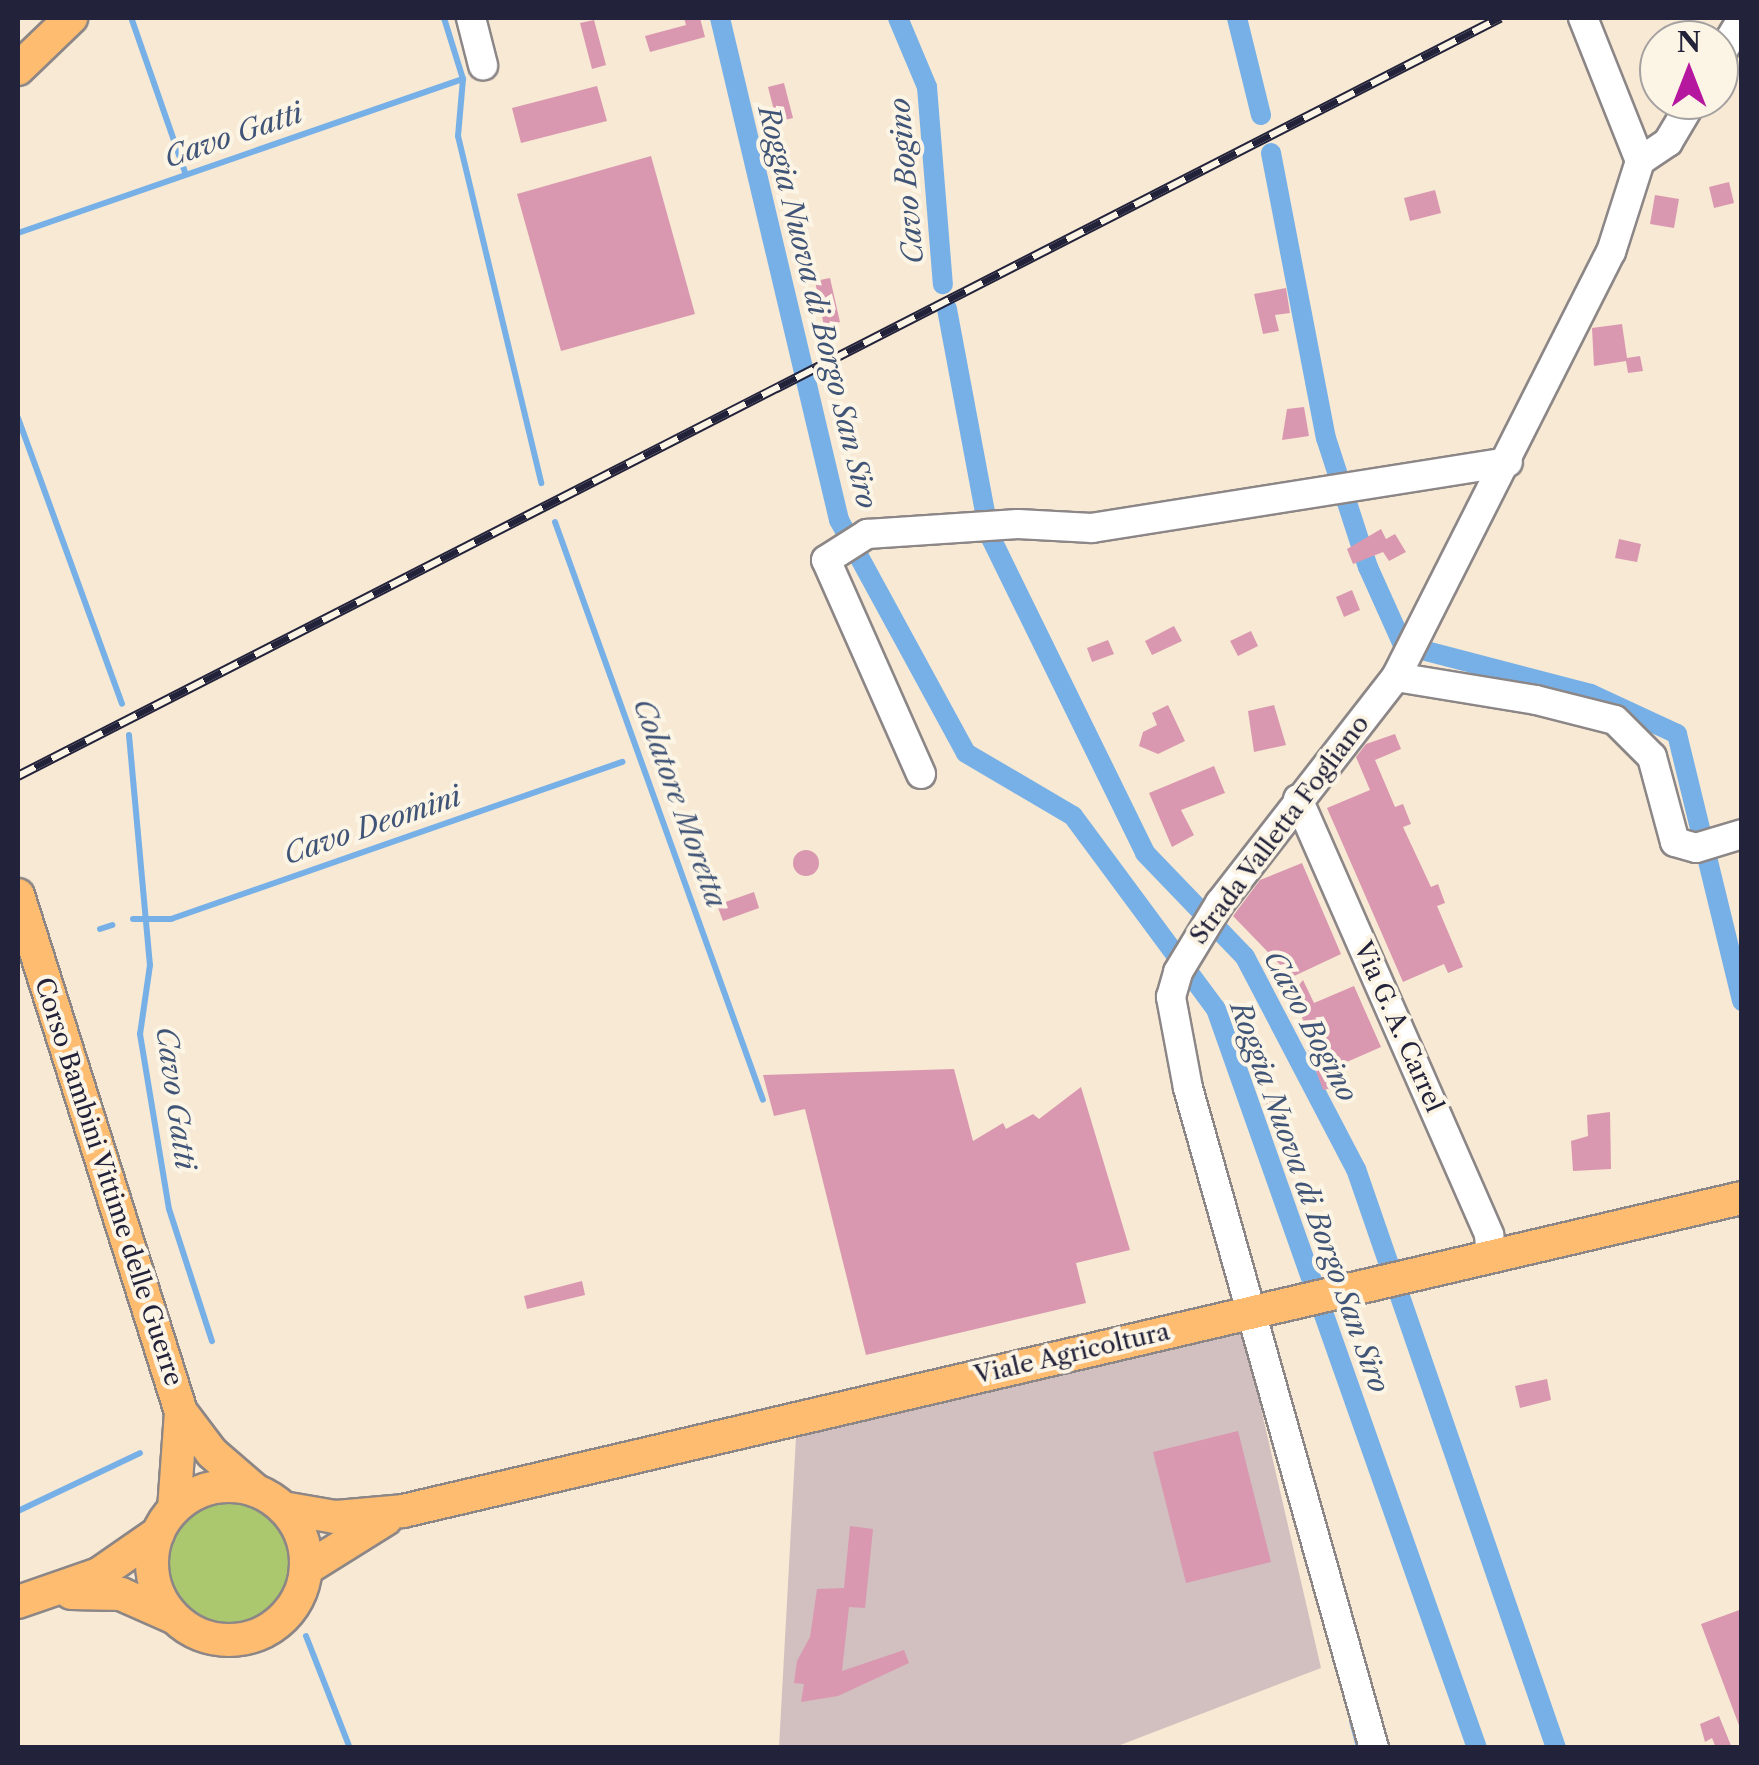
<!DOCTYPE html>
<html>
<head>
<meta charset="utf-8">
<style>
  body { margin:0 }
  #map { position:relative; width:1759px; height:1765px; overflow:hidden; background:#f7e9d3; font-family:"Libre Caslon Text",serif }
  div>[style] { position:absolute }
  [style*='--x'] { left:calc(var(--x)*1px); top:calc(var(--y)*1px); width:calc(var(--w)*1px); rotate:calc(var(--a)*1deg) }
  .industrial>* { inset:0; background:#d2bfc0 }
  .green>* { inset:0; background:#abc86f }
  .round { border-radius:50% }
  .stream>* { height:6px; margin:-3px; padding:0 3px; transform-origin:3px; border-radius:3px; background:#77b0e7 }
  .canal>* { height:20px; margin:-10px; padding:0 10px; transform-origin:10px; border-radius:10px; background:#77b0e7 }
  .building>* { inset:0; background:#d998b0 }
  .roads { filter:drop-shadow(2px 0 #8c8687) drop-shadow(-2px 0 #8c8687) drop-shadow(0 2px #8c8687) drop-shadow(0 -2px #8c8687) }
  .minor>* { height:28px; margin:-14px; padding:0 14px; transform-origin:14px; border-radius:14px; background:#fff }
  .major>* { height:32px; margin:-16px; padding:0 16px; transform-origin:16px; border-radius:16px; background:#febc70 }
  .major>.ring { margin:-16px; padding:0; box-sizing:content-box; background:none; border:32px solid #febc70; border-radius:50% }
  .rail>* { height:10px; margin-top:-5px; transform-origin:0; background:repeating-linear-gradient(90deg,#fcf5e5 0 19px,#22223b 0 38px); box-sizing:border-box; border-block:2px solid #22223b }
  span { translate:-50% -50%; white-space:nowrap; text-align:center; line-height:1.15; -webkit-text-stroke:8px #fcf5e5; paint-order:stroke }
  .street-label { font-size:25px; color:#22223b }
  .water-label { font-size:28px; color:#405477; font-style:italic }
  .frame { position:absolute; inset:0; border:20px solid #22223b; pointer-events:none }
  .north { position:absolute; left:1639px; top:20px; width:100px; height:100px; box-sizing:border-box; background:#fcf5e5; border:2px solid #a5a1a1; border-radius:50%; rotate:0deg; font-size:28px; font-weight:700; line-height:40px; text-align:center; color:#22223b }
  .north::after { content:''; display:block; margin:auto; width:35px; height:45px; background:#b5179e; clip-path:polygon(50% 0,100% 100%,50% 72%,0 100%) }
</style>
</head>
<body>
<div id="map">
  <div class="industrial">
    <i style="clip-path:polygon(1243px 1331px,1321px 1668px,1115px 1747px,779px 1748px,796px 1437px)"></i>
  </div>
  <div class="green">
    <i class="round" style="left:164px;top:1498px;width:128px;height:128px"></i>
  </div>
  <div class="stream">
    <i style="--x:444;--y:18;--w:64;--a:72.7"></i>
    <i style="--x:463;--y:79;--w:57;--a:95"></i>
    <i style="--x:458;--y:136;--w:357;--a:76.5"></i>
    <i style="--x:132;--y:20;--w:161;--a:70.8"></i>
    <i style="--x:18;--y:233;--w:471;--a:-19.1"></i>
    <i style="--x:18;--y:418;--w:304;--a:70"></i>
    <i style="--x:555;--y:522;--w:614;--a:70.21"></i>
    <i style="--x:129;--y:735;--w:231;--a:84.8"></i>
    <i style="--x:150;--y:965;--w:70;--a:98.2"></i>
    <i style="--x:140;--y:1034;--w:177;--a:80.6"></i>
    <i style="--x:169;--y:1209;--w:139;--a:72"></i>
    <i style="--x:133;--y:919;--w:38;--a:0"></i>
    <i style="--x:171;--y:919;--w:478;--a:-19.2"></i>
    <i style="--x:100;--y:929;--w:13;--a:-18"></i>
    <i style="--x:18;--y:1511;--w:135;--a:-25.4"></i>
    <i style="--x:306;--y:1636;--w:120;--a:68.6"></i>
    <i style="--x:1352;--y:1721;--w:28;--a:75"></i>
  </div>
  <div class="canal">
    <i style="--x:720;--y:18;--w:516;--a:76.66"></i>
    <i style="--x:839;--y:520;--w:265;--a:61.4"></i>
    <i style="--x:966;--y:753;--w:124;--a:30.5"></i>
    <i style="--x:1073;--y:816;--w:240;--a:53.5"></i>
    <i style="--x:1216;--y:1009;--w:784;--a:70.55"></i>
    <i style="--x:898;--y:18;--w:75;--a:67.2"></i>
    <i style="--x:927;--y:87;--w:198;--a:85.4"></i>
    <i style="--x:1237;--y:18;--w:100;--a:76.1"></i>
    <i style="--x:1271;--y:153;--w:290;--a:79.1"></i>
    <i style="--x:1326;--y:438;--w:136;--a:72"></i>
    <i style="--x:1368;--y:567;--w:85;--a:65.8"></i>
    <i style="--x:1403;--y:645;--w:194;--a:14.6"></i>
    <i style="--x:1591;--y:694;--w:95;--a:24.9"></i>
    <i style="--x:1677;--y:734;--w:275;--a:76.3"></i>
    <i style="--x:947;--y:309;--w:229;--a:79.4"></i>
    <i style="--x:989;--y:534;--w:355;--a:63.9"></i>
    <i style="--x:1145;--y:853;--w:144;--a:46.1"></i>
    <i style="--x:1245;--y:957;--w:239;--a:62.4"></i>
    <i style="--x:1356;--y:1169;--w:613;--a:70.94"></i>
  </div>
  <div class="building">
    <i style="clip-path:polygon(684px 18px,700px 18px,705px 37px,650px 52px,645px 36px,686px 25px)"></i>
    <i style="clip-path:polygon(594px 20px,606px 65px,592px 69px,580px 23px)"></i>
    <i style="clip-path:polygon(784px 83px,793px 118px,777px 122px,768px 87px)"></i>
    <i style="clip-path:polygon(597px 86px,607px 121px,521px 143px,512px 108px)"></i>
    <i style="clip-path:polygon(651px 156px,695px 314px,561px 351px,517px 194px)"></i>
    <i style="clip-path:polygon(1729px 182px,1734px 203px,1714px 208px,1709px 187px)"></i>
    <i style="clip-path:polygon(1435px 190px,1441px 213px,1410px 221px,1404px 198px)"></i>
    <i style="clip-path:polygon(1655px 195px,1679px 199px,1674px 228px,1650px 224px)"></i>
    <i style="clip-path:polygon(830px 278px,840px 322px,824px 326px,815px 281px)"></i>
    <i style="clip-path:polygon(1286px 288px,1290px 313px,1275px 315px,1279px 331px,1263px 334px,1254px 294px)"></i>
    <i style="clip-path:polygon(1622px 324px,1627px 358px,1640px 356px,1643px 371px,1628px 373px,1626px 361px,1594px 366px,1592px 328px)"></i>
    <i style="clip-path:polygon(1304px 407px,1309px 436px,1282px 440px,1287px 409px)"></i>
    <i style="clip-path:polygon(1381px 529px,1386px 539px,1395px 534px,1406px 552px,1389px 561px,1383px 552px,1353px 564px,1347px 549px)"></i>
    <i style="clip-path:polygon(1619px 539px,1641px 544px,1637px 562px,1615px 558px)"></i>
    <i style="clip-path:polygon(1352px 590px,1360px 610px,1344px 617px,1336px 597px)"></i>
    <i style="clip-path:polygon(1174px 626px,1182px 641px,1152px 655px,1145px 641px)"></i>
    <i style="clip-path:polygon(1251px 631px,1258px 646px,1238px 656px,1230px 641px)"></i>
    <i style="clip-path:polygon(1108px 640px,1114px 654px,1092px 662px,1087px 648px)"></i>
    <i style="clip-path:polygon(1168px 705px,1185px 741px,1158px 754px,1139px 746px,1143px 732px,1157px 725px,1152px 713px)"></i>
    <i style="clip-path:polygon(1274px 705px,1286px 745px,1254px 752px,1248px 711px)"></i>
    <i style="clip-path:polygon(1395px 734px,1401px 749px,1375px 760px,1395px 807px,1403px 804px,1411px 824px,1403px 827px,1431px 887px,1438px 884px,1445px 903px,1437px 906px,1463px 967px,1448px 973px,1444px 964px,1403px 982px,1327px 808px,1370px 790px,1356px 757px,1366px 744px)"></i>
    <i style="clip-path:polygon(1214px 766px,1225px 793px,1181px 810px,1194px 835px,1172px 847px,1149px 793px)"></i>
    <i class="round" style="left:793px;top:850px;width:26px;height:26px"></i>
    <i style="clip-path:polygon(1302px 863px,1341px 954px,1292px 977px,1233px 916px,1260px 880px)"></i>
    <i style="clip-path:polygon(754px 892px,759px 908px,723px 921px,717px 905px)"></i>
    <i style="clip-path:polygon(1303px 980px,1314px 1003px,1354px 986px,1381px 1047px,1340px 1065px,1340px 1086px,1323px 1090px,1306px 1044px,1312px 1041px,1292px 994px)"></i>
    <i style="clip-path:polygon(954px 1069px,973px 1141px,1003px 1123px,1006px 1129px,1033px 1114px,1039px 1119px,1081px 1087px,1130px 1250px,1076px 1263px,1086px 1303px,866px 1355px,805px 1109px,774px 1116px,763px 1075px)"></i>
    <i style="clip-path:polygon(1280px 1097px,1291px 1124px,1276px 1129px,1266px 1103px)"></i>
    <i style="clip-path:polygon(1610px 1112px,1611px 1169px,1573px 1171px,1571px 1141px,1588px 1136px,1587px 1115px)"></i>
    <i style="clip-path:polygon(582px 1281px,585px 1295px,527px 1309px,524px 1296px)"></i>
    <i style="clip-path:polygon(1547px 1379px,1551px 1400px,1520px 1408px,1515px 1386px)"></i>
    <i style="clip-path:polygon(1238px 1431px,1271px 1562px,1186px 1583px,1153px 1452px)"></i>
    <i style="clip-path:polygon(850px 1526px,873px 1529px,865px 1608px,849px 1607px,842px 1671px,904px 1650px,909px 1663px,838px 1696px,801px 1702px,804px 1684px,794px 1683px,797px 1661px,810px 1637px,817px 1589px,844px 1588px)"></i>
    <i style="clip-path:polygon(1742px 1609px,1742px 1727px,1740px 1728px,1701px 1624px)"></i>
    <i style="clip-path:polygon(1719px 1716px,1732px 1748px,1716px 1748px,1712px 1738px,1705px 1742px,1700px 1724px)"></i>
  </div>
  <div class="roads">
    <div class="minor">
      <i style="--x:471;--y:18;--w:49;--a:75.7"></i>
      <i style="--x:1719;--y:57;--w:44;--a:-58.8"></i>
      <i style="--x:1640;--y:161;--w:34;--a:-34"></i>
      <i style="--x:1668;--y:142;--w:49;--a:-59.2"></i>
      <i style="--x:1396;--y:677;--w:142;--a:9.3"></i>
      <i style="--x:1536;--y:700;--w:81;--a:14.2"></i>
      <i style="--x:1615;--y:720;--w:52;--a:45"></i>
      <i style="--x:1652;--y:757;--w:88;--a:74.9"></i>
      <i style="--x:1675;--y:842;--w:22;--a:16"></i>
      <i style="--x:1696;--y:848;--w:48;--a:-16.9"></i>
      <i style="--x:921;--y:774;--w:234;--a:-113.9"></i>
      <i style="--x:826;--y:560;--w:49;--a:-32.4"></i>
      <i style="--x:867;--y:534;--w:151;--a:-3.8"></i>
      <i style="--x:1018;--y:524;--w:74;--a:3.1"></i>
      <i style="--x:1092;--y:528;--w:421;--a:-9"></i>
      <i style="--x:1298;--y:799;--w:476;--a:66.3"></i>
      <i style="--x:1489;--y:1235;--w:22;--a:85"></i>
      <i style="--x:1374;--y:1748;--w:686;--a:-105.74"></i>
      <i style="--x:1188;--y:1088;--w:93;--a:-100.6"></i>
      <i style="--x:1171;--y:997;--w:26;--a:-74"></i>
      <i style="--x:1178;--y:972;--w:81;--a:-58.7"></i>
      <i style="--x:1220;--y:903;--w:286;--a:-52.1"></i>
      <i style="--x:1396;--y:677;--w:476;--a:-63.2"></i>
      <i style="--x:1611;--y:252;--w:96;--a:-72.3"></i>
      <i style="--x:1640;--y:161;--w:154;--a:-111.7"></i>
    </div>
    <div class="major">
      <i style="--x:18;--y:69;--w:74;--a:-43.9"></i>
      <i style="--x:18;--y:895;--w:542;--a:72.5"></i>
      <i style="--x:181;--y:1412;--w:97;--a:94.1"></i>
      <i style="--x:181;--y:1412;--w:51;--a:52.9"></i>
      <i style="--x:212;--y:1453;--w:57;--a:40.7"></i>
      <i class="ring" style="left:152px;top:1486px;width:122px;height:122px"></i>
      <i style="--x:283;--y:1508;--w:53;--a:9.8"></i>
      <i style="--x:335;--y:1517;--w:68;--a:-5"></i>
      <i style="--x:403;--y:1511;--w:1375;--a:-13.16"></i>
      <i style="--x:306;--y:1569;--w:94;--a:-32"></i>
      <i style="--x:71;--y:1593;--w:50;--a:1.1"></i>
      <i style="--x:121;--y:1594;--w:57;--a:23.9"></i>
      <i style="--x:18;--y:1602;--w:86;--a:-19.1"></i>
      <i style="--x:99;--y:1574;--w:72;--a:-34.8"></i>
    </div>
  </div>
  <div class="rail">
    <i style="--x:18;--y:776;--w:1665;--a:-27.09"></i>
  </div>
  <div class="street-label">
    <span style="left:1280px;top:830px;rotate:-53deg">Strada Valletta Fogliano</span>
    <span style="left:1398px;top:1027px;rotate:66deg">Via G. A. Carrel</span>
    <span style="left:108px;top:1182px;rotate:72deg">Corso Bambini Vittime delle Guerre</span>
    <span style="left:1072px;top:1354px;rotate:-13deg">Viale Agricoltura</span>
  </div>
  <div class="water-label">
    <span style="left:233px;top:135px;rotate:-19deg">Cavo Gatti</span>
    <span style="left:906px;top:181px;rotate:-95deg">Cavo Bogino</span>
    <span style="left:818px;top:307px;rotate:76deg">Roggia Nuova di Borgo San Siro</span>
    <span style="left:680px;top:803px;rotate:70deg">Colatore Moretta</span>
    <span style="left:372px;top:825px;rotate:-19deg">Cavo Deomini</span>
    <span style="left:1311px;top:1026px;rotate:62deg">Cavo Bogino</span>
    <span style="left:176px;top:1098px;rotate:82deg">Cavo Gatti</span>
    <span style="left:1310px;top:1197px;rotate:70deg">Roggia Nuova di Borgo San Siro</span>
  </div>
  <div class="frame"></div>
  <div class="north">N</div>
</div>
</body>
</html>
